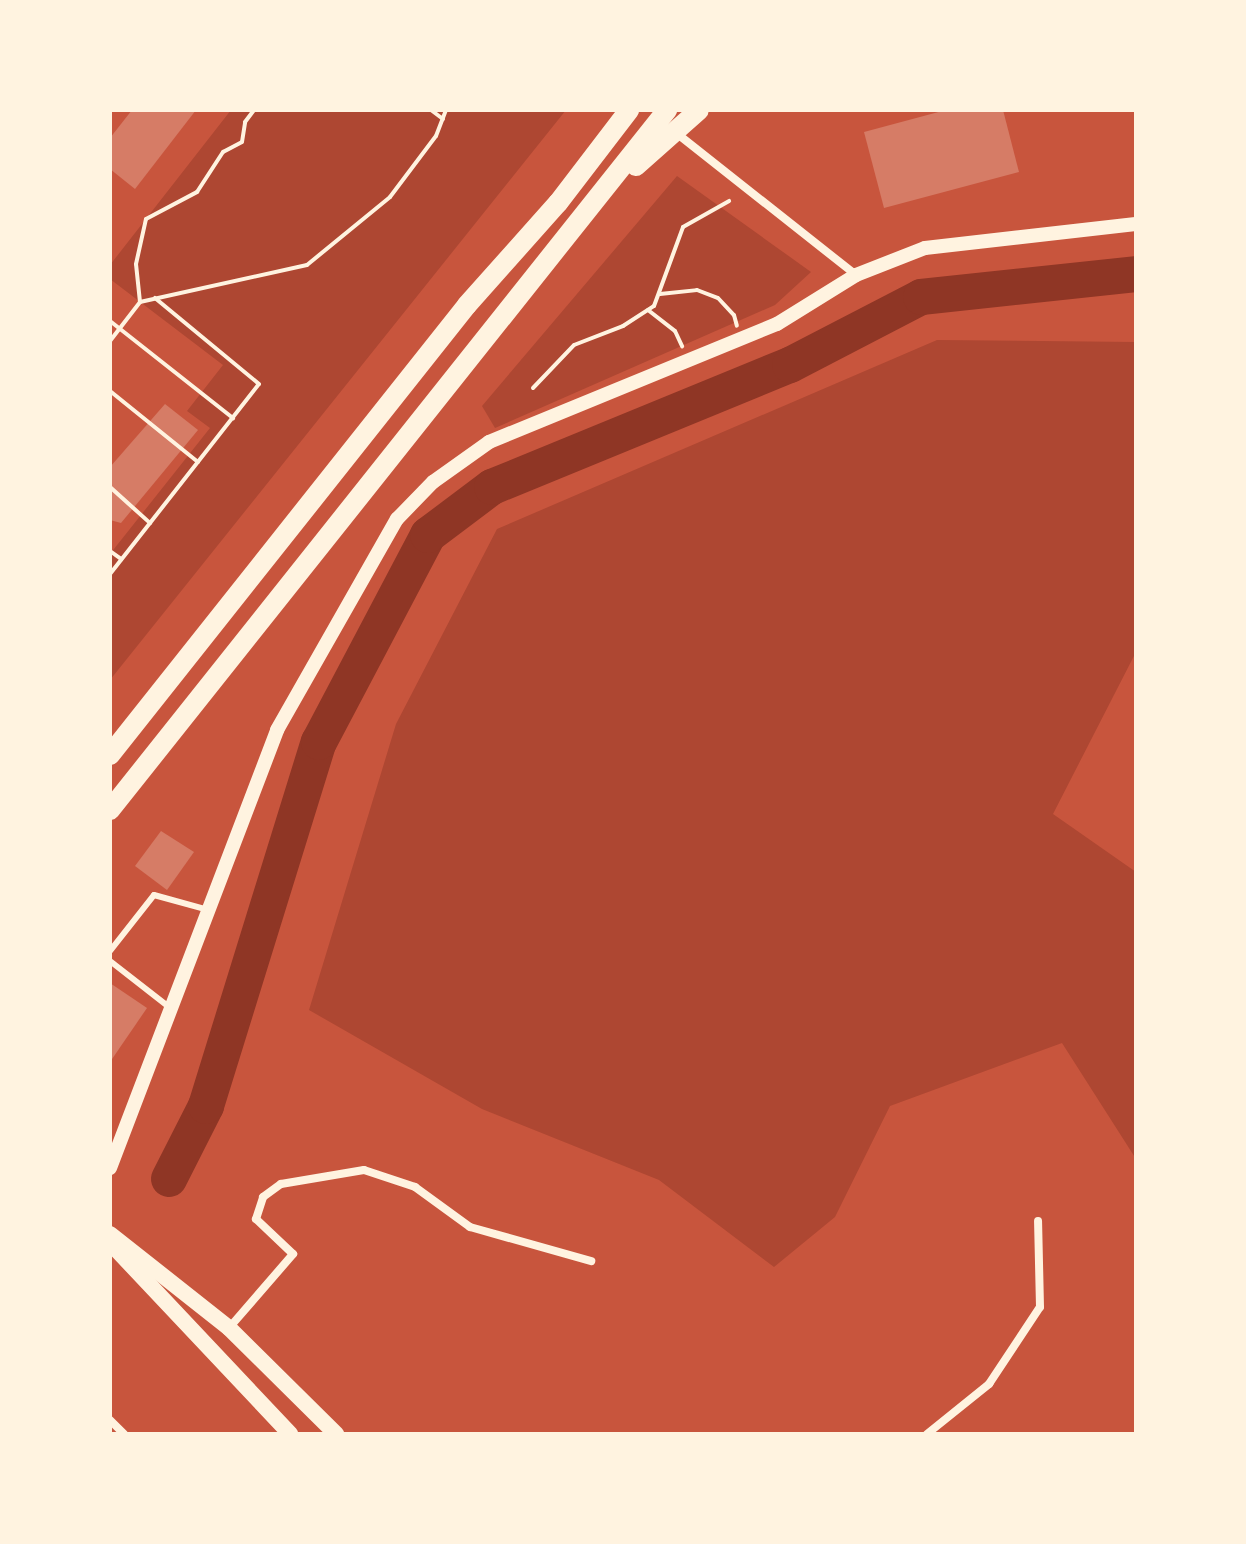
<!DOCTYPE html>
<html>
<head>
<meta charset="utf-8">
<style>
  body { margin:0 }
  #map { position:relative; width:1246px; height:1544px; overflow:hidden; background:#c8553d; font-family:Cabin,sans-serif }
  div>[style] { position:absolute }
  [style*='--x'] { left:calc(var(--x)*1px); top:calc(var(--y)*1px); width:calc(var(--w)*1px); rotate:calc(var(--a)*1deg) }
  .green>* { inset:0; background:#ae4732 }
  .river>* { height:36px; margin:-18px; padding:0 18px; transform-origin:18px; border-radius:18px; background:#8f3625 }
  .building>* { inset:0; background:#d67c66 }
  .path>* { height:4px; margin:-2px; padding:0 2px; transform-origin:2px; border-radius:2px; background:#fff3e0 }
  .service>* { height:6px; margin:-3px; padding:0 3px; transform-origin:3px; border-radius:3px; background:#fff3e0 }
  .minor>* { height:8px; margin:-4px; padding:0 4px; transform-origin:4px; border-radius:4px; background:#fff3e0 }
  .tertiary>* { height:14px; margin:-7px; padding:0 7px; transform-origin:7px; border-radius:7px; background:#fff3e0 }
  .secondary>* { height:16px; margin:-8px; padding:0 8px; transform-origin:8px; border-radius:8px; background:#fff3e0 }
  .trunk>* { height:20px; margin:-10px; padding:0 10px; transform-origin:10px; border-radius:10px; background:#fff3e0 }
  span { translate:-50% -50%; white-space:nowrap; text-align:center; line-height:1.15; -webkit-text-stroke:7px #fff3e0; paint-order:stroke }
  .frame { position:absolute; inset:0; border:112px solid #fff3e0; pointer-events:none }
</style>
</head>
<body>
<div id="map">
  <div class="green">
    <i style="clip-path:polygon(231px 110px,566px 110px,110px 680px,110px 554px,210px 428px,187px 411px,223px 365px,110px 279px,110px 265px)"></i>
    <i style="clip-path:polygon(677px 176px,811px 272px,775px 305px,495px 428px,482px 406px)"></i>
    <i style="clip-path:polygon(937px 340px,1136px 342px,1136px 652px,1053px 814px,1136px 872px,1136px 1159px,1062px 1043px,890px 1106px,835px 1217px,774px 1267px,659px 1180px,482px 1109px,309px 1010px,396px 724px,497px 529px)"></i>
  </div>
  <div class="river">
    <i style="--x:169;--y:1179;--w:82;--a:-63.1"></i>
    <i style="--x:206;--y:1106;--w:381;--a:-72.8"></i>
    <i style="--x:319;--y:742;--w:234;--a:-62.2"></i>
    <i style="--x:428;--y:535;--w:80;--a:-36.9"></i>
    <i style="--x:492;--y:487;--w:322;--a:-22.3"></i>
    <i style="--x:790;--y:365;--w:148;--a:-27.4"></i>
    <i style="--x:921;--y:297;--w:216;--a:-6.1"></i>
  </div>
  <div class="building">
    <i style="clip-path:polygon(132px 110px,196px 110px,135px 189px,110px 169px,110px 138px)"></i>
    <i style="clip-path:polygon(946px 110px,1003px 110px,1019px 172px,884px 208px,864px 132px)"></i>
    <i style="clip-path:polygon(165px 404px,198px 430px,121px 523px,110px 520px,110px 467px)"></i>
    <i style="clip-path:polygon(161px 831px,194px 852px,167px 890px,135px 866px)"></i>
    <i style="clip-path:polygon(110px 983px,147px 1008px,110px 1062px)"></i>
  </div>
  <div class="path">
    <i style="--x:431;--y:110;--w:15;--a:37"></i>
    <i style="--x:660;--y:294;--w:37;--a:-6"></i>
    <i style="--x:697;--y:290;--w:22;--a:21"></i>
    <i style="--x:718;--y:298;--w:23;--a:47"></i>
    <i style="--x:734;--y:315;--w:11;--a:75"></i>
    <i style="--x:140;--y:302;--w:38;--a:-96"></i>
    <i style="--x:136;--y:264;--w:46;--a:-77.5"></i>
    <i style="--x:146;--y:219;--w:58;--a:-27.9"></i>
    <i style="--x:197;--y:192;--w:48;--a:-57"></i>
    <i style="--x:223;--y:152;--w:21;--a:-28"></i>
    <i style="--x:242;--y:142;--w:20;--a:-81"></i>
    <i style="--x:245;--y:122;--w:15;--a:-53"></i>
    <i style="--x:648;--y:310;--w:34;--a:38"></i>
    <i style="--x:675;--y:331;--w:17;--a:65"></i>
    <i style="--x:110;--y:321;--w:157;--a:38.3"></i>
    <i style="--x:110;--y:341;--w:49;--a:-52.4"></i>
    <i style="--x:140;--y:302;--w:171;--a:-12.5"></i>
    <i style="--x:307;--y:265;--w:107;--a:-39.3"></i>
    <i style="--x:390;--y:197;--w:76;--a:-53"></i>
    <i style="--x:436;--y:136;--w:28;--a:-69"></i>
    <i style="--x:533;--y:388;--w:59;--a:-46.4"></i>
    <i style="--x:574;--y:345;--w:53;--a:-21.2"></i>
    <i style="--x:623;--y:326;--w:37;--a:-33"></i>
    <i style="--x:654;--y:306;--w:84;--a:-69.8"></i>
    <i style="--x:683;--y:227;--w:53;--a:-29.5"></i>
    <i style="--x:110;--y:391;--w:113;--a:38.9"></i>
    <i style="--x:110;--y:487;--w:54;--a:42"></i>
    <i style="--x:110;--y:551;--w:14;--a:36"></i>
    <i style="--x:110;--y:574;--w:241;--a:-51.9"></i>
    <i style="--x:259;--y:384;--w:135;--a:-140.4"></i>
  </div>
  <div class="service">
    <i style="--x:110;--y:951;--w:71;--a:-51.8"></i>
    <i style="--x:154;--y:895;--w:57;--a:15.3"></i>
    <i style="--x:110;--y:961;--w:75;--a:37.9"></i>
  </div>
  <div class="minor">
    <i style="--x:675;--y:132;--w:231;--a:38.3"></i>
    <i style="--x:229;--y:1328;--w:98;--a:-49.1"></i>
    <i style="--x:293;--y:1254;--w:51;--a:-136.6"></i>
    <i style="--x:256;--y:1219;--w:23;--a:-72"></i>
    <i style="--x:263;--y:1197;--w:22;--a:-36"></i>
    <i style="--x:281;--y:1184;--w:84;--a:-9.6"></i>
    <i style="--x:364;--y:1170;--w:54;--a:18.4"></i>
    <i style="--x:415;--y:1187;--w:68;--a:36"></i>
    <i style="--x:470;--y:1227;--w:126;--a:15.7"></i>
    <i style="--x:110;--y:1420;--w:20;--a:45"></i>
    <i style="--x:927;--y:1434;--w:80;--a:-38.9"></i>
    <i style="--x:989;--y:1384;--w:92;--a:-56.5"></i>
    <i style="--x:1040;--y:1307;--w:86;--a:-91.3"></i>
  </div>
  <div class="tertiary">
    <i style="--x:110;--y:1168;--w:469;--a:-69.1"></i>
    <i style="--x:277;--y:730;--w:243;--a:-60.4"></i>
    <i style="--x:397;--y:519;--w:52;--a:-45.8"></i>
    <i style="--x:433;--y:482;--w:69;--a:-35.5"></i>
    <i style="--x:489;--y:442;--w:311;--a:-22.3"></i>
    <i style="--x:777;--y:324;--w:93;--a:-31.8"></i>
    <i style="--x:856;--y:275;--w:74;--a:-21.4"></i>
    <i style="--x:925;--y:248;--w:212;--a:-6.5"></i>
  </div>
  <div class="secondary">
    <i style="--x:110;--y:1234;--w:152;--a:38.3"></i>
    <i style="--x:229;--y:1328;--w:151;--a:44.7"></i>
    <i style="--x:114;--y:1247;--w:257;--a:46.7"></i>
  </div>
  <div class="trunk">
    <i style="--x:636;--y:166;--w:84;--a:-41.6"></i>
    <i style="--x:110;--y:755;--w:574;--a:-51.57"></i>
    <i style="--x:467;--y:305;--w:137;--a:-48.3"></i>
    <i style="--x:558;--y:203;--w:117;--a:-52.6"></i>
    <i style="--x:110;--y:810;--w:895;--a:-51.49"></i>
  </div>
  <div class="frame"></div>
</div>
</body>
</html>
